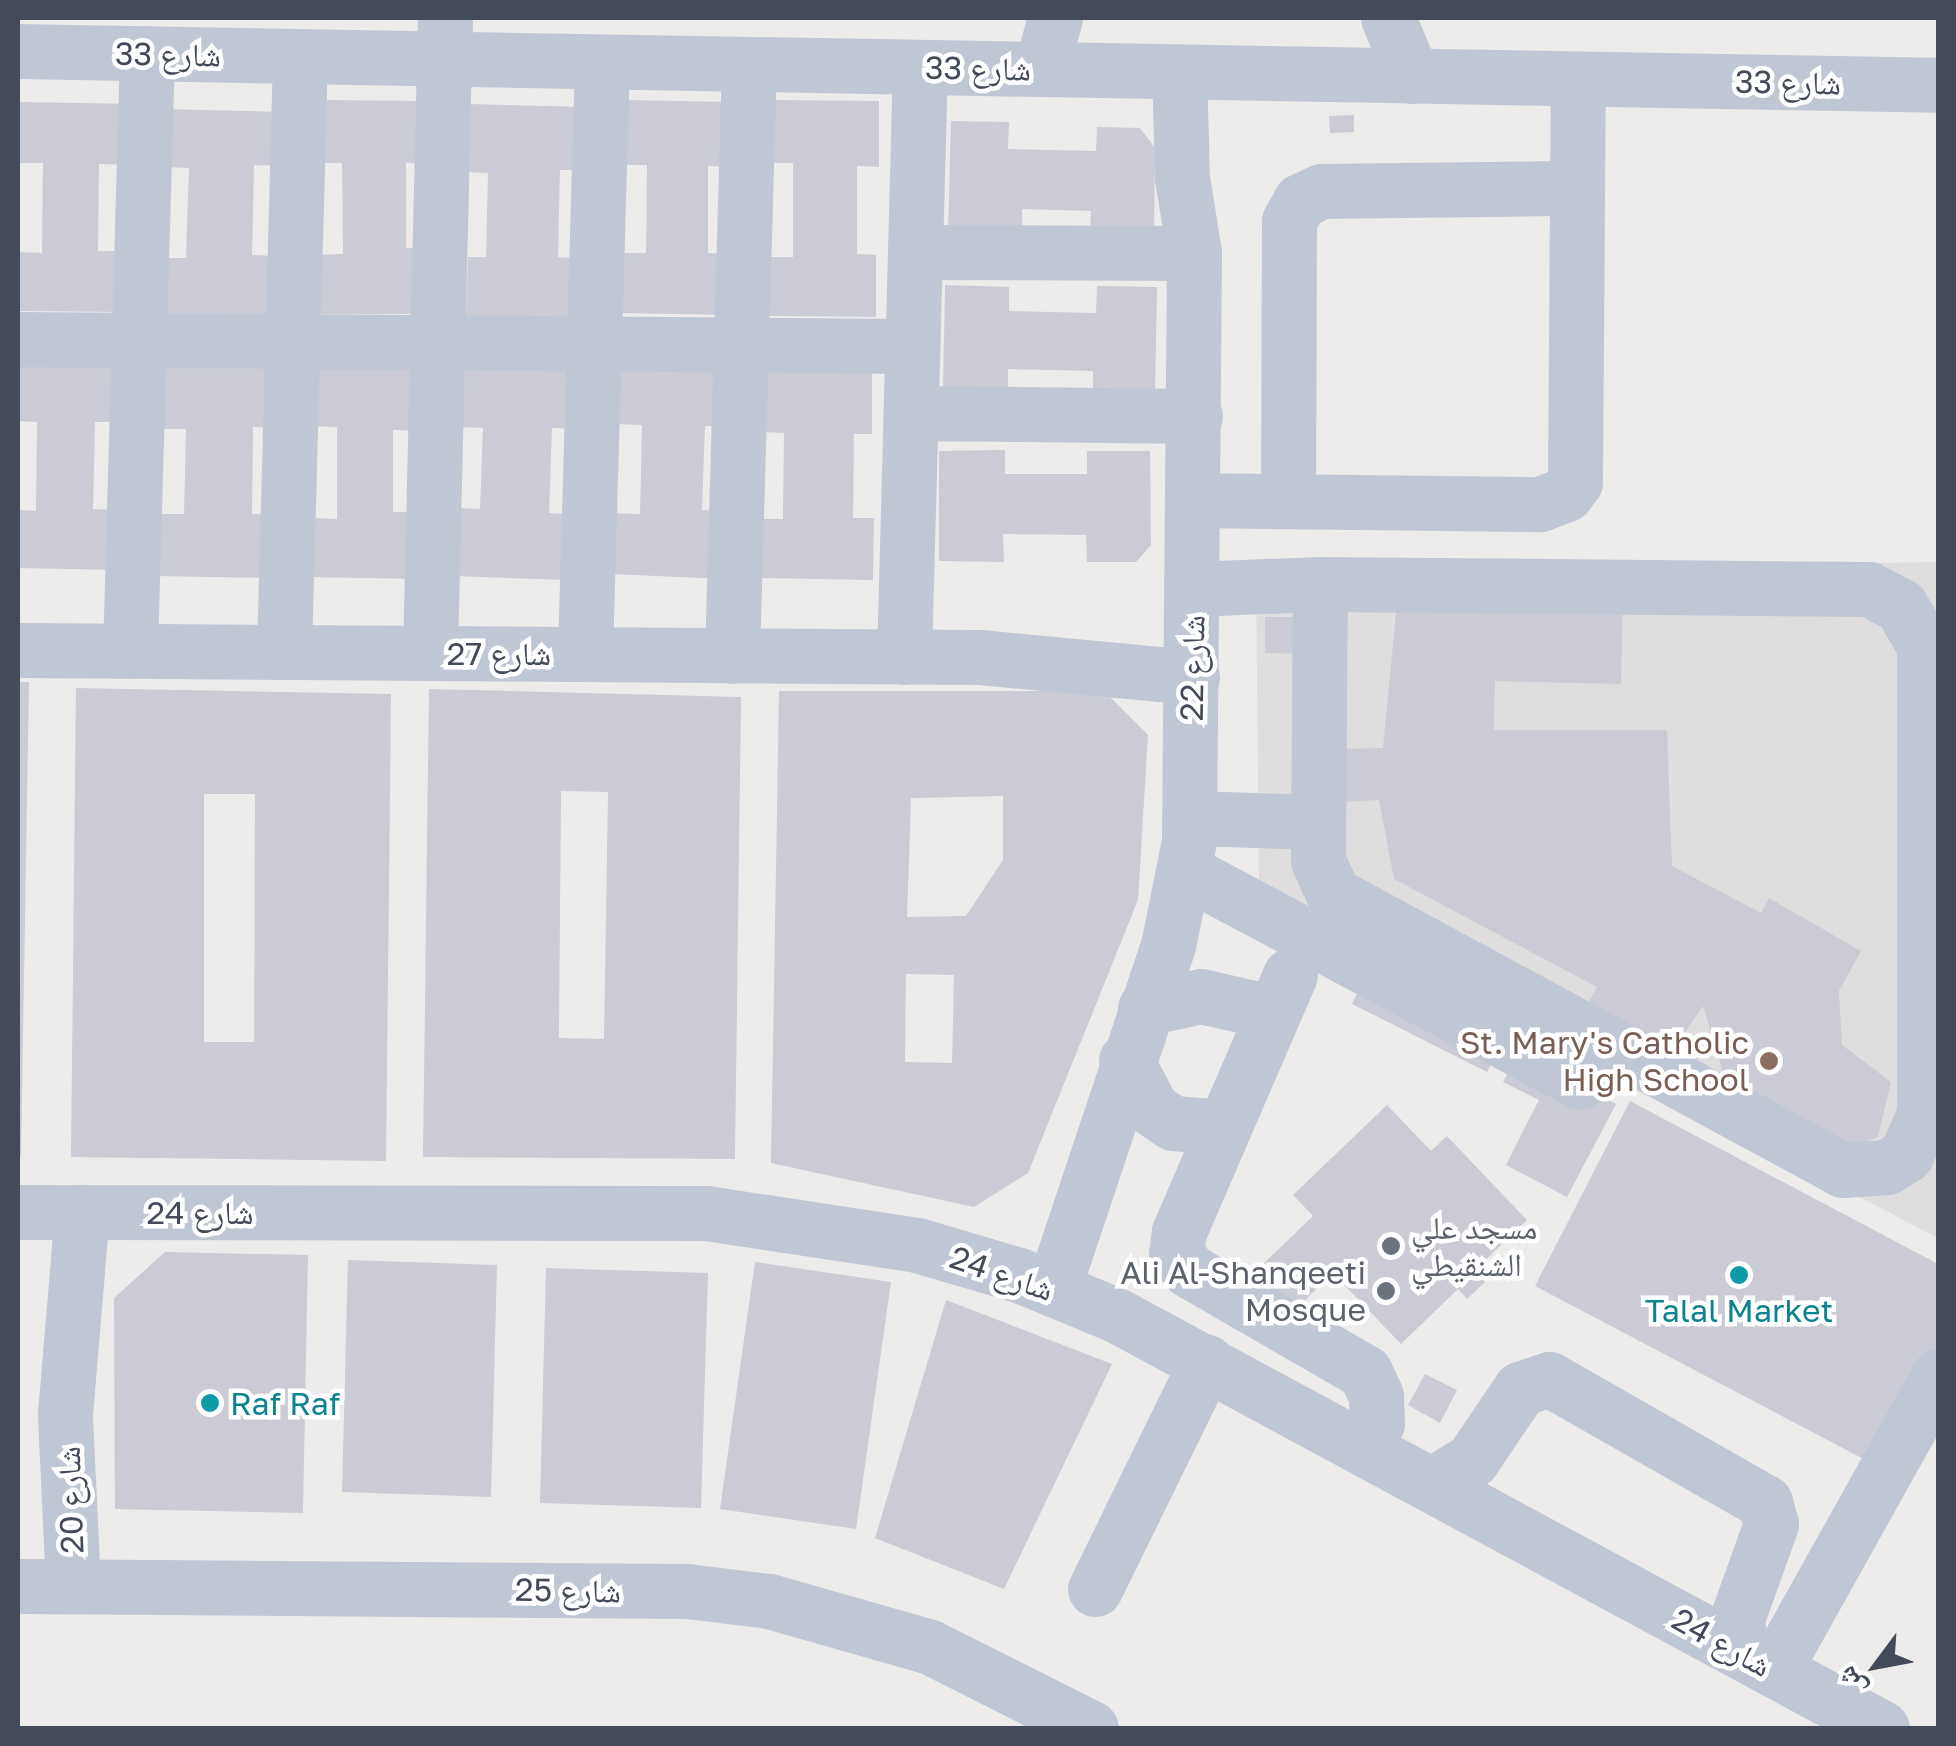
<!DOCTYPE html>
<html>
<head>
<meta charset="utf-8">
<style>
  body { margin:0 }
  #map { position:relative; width:1956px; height:1746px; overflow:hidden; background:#eeebeb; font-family:"Golos Text","Noto Naskh Arabic",sans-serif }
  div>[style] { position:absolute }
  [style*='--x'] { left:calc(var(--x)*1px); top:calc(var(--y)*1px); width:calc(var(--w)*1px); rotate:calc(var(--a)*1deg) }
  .education>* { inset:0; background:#dfdddd }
  .building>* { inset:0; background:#cacbd4 }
  .minor>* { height:55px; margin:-27.5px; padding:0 27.5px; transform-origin:27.5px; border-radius:27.5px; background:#c0c7d4 }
  .dots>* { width:28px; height:28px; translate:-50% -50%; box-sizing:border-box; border:5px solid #fff; border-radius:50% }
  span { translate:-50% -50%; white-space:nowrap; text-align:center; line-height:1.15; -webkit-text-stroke:9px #fff; paint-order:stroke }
  .street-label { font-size:32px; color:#434a5a }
  .education-label { font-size:32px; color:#785e54 }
  .right { translate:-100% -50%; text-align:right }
  .worship-label { font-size:32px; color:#5b616d }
  .left { translate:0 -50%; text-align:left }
  .culture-label { font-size:32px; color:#0d838f }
  .frame { position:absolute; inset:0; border:20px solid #434a5a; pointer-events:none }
  .north { position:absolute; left:1826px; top:1616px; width:100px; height:100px; -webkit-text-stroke:8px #fff; paint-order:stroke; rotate:238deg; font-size:28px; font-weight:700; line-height:40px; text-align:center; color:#434a5a }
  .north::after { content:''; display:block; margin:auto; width:35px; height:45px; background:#434a5a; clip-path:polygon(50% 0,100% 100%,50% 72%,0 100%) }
</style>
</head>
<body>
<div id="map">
  <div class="education">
    <i style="clip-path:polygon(1938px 562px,1938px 1238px,1259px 884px,1256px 573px)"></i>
  </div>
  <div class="building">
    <i style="clip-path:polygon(319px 100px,426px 101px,427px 163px,406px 163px,406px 248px,427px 248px,427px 314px,317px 314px,317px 255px,343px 254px,342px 163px,319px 163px)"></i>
    <i style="clip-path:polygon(622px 100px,732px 102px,731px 167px,708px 166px,708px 253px,729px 254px,727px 315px,620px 313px,621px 253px,646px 253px,647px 165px,621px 165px)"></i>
    <i style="clip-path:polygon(768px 100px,879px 101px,879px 167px,857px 166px,857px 254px,876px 255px,876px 317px,768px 316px,768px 257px,793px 257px,793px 163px,768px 163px)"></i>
    <i style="clip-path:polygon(18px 102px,136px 104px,135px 165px,99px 164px,98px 251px,128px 251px,127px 312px,18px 311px,18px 252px,42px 253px,43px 163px,18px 163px)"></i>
    <i style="clip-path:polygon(468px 104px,584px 107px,583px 170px,560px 170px,558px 257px,577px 258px,576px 319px,466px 316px,468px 257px,486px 257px,488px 173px,466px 172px)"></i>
    <i style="clip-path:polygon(164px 109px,281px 112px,279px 166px,254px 165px,252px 255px,273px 256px,272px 316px,162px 313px,164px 258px,186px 258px,189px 168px,163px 167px)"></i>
    <i style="clip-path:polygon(1354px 115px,1354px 132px,1330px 133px,1329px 116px)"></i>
    <i style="clip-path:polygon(951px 121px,1009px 122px,1008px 149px,1096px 151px,1097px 127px,1140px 128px,1155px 148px,1154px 238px,1090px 236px,1091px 211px,1022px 209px,1022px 235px,948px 233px)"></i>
    <i style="clip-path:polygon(945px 285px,1009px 287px,1009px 311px,1096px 313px,1097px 286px,1157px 287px,1155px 397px,1093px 396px,1093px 371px,1008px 369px,1008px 395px,943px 393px)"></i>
    <i style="clip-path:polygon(617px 357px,728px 362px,726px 426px,705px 426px,702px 510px,727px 512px,725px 579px,610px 574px,612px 513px,640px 514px,642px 425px,615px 424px)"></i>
    <i style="clip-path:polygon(309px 359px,421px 361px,421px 431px,393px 430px,393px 512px,422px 512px,421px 579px,306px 577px,306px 518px,337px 519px,337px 427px,309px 426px)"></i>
    <i style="clip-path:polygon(464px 359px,580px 363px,578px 429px,552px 428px,549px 513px,569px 514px,567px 580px,454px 576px,456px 508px,480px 509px,483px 428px,462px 427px)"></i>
    <i style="clip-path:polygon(18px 361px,123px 363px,122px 422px,95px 422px,93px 509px,123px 510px,122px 570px,18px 568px,18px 510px,36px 511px,37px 422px,18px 421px)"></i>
    <i style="clip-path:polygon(160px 361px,273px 364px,272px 428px,253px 427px,252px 514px,272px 514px,270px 578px,154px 576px,156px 514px,184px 514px,186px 429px,159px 429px)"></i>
    <i style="clip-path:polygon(763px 366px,872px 368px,872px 434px,854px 434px,853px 518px,874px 518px,873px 580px,758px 578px,759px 519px,783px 519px,784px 433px,762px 432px)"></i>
    <i style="clip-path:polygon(1005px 450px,1005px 474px,1087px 474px,1087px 451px,1150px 451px,1151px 545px,1136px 562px,1087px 562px,1086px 535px,1003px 534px,1004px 562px,939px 561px,939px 451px)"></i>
    <i style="clip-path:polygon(1623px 602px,1621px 684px,1495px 681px,1494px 730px,1667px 730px,1672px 866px,1761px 913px,1769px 898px,1861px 951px,1839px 991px,1842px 1045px,1891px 1082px,1878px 1137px,1837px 1153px,1725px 1079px,1703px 1006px,1662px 1066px,1579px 1020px,1597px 987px,1394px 879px,1379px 800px,1337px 802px,1335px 749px,1383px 748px,1397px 603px)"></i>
    <i style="clip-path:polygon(1265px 617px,1303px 617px,1303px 654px,1265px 653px)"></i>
    <i style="clip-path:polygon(18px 682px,29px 682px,21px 1156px,18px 1156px)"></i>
    <i style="clip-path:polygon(evenodd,76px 688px,391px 694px,386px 1161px,71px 1157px,76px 688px,204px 794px,255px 794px,254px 1042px,204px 1042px,204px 794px)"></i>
    <i style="clip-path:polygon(evenodd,429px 689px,741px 697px,735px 1159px,423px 1157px,429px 689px,561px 791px,608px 792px,604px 1039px,559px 1038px,561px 791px)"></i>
    <i style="clip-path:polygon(evenodd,779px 691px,1104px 691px,1148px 735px,1138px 900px,1028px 1173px,974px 1207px,771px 1163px,779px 691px,1003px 796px,1003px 860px,966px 916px,907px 917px,911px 798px,1003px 796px,779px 691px,906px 974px,954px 975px,952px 1063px,905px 1062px,906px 974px)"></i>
    <i style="clip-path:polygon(1366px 975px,1501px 1044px,1487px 1072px,1352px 1004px)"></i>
    <i style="clip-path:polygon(1518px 1055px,1616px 1104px,1567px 1197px,1506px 1165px,1539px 1100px,1503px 1082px)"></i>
    <i style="clip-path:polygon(1630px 1101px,1938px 1264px,1938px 1347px,1877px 1466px,1535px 1286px)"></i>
    <i style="clip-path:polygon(1387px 1105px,1431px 1151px,1447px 1136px,1527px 1220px,1474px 1271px,1485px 1282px,1467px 1299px,1458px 1289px,1401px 1344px,1333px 1273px,1292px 1313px,1254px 1273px,1313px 1216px,1293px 1195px)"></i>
    <i style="clip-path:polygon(165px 1252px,308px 1255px,303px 1513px,115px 1509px,114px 1298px)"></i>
    <i style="clip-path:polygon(348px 1260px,497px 1265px,491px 1497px,342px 1492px)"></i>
    <i style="clip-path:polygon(755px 1262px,891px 1282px,856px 1529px,720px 1509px)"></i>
    <i style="clip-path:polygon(546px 1268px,708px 1273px,701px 1508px,540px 1503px)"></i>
    <i style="clip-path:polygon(946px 1300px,1112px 1364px,1004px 1589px,875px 1538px)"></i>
    <i style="clip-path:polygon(1425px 1374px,1457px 1390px,1440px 1423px,1408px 1405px)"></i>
  </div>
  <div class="minor">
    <i style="--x:1388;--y:18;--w:63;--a:67.5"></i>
    <i style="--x:18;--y:51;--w:1920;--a:1.01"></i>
    <i style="--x:1041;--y:69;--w:53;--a:-74.6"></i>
    <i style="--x:915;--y:252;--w:279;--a:0.2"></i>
    <i style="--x:18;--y:339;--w:894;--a:0.45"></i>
    <i style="--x:911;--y:413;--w:284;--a:0.6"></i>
    <i style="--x:1193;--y:500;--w:347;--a:0.7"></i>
    <i style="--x:1540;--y:504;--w:28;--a:-21"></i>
    <i style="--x:1566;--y:494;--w:15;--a:-53"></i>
    <i style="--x:1575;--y:482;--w:403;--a:-89.6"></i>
    <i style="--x:1288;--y:501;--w:280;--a:-89.8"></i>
    <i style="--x:1289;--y:221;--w:23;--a:-61"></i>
    <i style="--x:1300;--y:201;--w:23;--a:-25"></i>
    <i style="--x:1321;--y:191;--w:256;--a:-0.7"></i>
    <i style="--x:1193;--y:589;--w:127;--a:-2.3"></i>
    <i style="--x:1320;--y:584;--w:549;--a:0.52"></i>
    <i style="--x:1869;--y:589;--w:36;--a:28"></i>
    <i style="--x:1901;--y:606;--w:46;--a:60.1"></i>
    <i style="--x:1924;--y:646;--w:468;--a:90"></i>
    <i style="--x:1924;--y:1114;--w:45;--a:113.7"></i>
    <i style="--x:1906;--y:1155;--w:22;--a:148"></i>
    <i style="--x:1887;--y:1167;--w:44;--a:176.1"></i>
    <i style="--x:1843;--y:1170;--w:580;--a:-151.58"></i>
    <i style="--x:1333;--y:894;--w:37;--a:-114"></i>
    <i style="--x:1318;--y:860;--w:276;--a:-89.6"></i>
    <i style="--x:18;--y:650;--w:962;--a:0.42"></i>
    <i style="--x:980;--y:657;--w:213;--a:5.4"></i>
    <i style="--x:130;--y:651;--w:598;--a:-88.37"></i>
    <i style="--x:284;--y:652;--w:596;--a:-88.46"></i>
    <i style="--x:430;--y:653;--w:635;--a:-88.65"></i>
    <i style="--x:585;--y:654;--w:592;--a:-88.36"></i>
    <i style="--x:732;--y:656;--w:592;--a:-88.36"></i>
    <i style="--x:904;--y:657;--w:590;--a:-88.45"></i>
    <i style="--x:1190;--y:818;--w:128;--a:1.8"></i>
    <i style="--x:1185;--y:871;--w:448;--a:28.1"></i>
    <i style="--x:1290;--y:975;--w:280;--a:113.4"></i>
    <i style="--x:1179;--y:1232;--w:22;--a:98"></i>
    <i style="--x:1176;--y:1254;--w:22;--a:51"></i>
    <i style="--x:1190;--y:1271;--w:202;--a:30"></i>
    <i style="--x:1365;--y:1372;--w:26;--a:65"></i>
    <i style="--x:1376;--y:1396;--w:27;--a:88"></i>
    <i style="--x:1377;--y:1423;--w:26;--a:115"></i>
    <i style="--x:1145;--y:1008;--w:57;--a:-12.1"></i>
    <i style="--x:1201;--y:996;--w:49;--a:12.9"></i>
    <i style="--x:1249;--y:1007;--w:25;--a:34"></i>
    <i style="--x:1126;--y:1060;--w:55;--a:62"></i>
    <i style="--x:1152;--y:1109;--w:25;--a:34"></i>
    <i style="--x:1173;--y:1123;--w:50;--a:4.6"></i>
    <i style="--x:18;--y:1212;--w:688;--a:0.08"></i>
    <i style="--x:706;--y:1213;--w:213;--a:8.6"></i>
    <i style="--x:917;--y:1245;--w:106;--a:16.4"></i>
    <i style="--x:1019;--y:1275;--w:107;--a:22.5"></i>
    <i style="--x:1118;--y:1316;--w:868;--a:28.34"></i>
    <i style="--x:1053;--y:1289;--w:362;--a:-71.5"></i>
    <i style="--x:1168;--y:946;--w:107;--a:-78.7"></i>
    <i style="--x:1189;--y:841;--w:588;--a:-89.51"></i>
    <i style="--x:1194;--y:253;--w:77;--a:-99"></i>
    <i style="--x:1182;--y:177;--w:105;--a:-91.6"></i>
    <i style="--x:1432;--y:1484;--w:47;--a:-31"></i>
    <i style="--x:1472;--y:1460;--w:86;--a:-55.9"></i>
    <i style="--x:1520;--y:1389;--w:31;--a:-19"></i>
    <i style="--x:1549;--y:1379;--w:249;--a:29.7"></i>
    <i style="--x:1765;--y:1502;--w:23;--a:75"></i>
    <i style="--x:1771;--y:1524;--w:101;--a:109.7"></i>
    <i style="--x:1737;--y:1619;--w:32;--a:83"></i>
    <i style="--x:18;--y:1586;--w:669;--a:0.43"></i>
    <i style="--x:687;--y:1591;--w:83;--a:7"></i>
    <i style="--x:769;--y:1601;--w:167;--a:15.9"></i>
    <i style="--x:930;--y:1647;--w:180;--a:26.7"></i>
    <i style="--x:73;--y:1586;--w:172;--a:-92.7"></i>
    <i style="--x:65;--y:1414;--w:203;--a:-85.2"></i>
    <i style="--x:1095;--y:1589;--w:253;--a:-63.9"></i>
    <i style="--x:1774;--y:1670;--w:337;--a:-60.8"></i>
  </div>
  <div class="dots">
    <i style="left:1769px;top:1061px;background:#8d6e63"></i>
    <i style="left:1391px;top:1246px;background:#6b7280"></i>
    <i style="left:1739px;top:1275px;background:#0f9aa8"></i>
    <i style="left:1386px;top:1291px;background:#6b7280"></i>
    <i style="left:210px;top:1403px;background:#0f9aa8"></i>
  </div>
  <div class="street-label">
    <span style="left:168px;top:54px;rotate:1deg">شارع 33</span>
    <span style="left:978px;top:68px;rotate:1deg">شارع 33</span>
    <span style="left:1788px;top:82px;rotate:1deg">شارع 33</span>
    <span style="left:499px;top:653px">شارع 27</span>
    <span style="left:1192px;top:668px;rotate:-89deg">شارع 22</span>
    <span style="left:200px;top:1212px">شارع 24</span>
    <span style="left:1002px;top:1273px;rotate:19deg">شارع 24</span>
    <span style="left:70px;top:1500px;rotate:-92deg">شارع 20</span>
    <span style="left:568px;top:1590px;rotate:1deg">شارع 25</span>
    <span style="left:1722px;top:1642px;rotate:29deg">شارع 24</span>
  </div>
  <div class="education-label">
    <span class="right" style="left:1749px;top:1061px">St. Mary's Catholic<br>High School</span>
  </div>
  <div class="worship-label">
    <span class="left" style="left:1411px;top:1246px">مسجد علي<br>الشنقيطي</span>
    <span class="right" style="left:1366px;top:1291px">Ali Al-Shanqeeti<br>Mosque</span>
  </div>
  <div class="culture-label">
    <span style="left:1739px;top:1310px">Talal Market</span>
    <span class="left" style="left:230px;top:1403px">Raf Raf</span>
  </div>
  <div class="frame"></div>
  <div class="north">ش</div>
</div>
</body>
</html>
